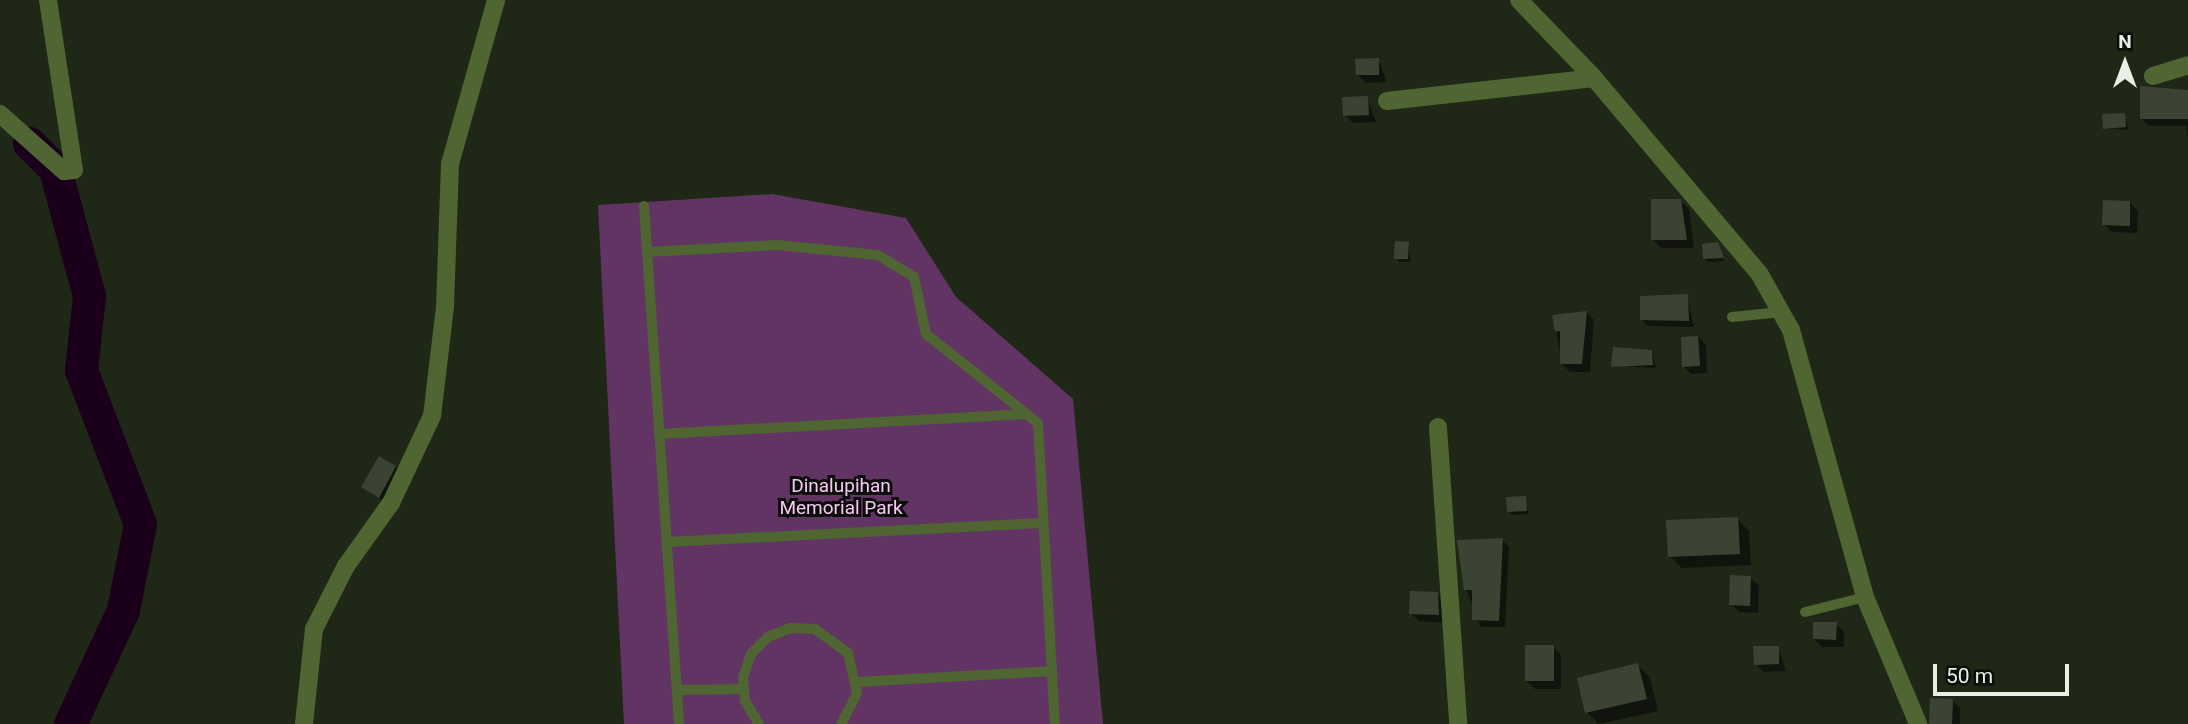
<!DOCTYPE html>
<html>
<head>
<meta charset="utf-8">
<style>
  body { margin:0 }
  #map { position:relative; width:2188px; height:724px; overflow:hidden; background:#1f2717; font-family:Roboto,sans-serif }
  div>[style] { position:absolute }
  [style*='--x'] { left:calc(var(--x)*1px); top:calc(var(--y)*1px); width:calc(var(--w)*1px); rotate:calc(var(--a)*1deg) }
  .green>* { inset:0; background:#623463 }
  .shadow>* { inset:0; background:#0007 }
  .river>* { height:33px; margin:-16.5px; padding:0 16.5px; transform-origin:16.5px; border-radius:16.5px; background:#1a001b }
  .building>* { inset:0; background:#3b4432 }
  .service>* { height:10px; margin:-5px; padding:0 5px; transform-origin:5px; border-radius:5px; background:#4f6633 }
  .minor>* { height:18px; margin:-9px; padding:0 9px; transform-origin:9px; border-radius:9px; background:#4f6633 }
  span { translate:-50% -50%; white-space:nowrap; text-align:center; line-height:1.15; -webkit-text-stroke:6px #0b0e08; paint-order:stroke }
  .park-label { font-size:19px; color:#fac6fa }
  .north { position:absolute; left:2090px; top:28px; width:70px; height:70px; -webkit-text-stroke:5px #0b0e08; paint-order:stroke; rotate:0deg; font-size:19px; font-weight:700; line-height:28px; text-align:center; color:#e9efe4 }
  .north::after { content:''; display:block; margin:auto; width:24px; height:32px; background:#e9efe4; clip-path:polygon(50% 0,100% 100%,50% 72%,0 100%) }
  .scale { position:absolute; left:1933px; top:664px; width:136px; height:32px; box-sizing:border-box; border:4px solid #e9efe4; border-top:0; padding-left:9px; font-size:21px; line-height:24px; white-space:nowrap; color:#e9efe4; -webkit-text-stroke:5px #0b0e08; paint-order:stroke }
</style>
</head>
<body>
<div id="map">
  <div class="green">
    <i style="clip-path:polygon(772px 194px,906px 218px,956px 297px,1073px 399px,1103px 724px,624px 724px,598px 205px)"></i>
  </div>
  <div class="shadow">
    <i style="clip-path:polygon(1378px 59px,1387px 82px,1366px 83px,1358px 75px)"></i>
    <i style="clip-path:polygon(2188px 90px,2188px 138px,2186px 126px,2149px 126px,2141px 118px)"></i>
    <i style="clip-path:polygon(1367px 98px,1376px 122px,1353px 123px,1345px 115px)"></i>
    <i style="clip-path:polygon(2124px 115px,2129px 130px,2105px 128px)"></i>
    <i style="clip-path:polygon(1681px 201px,1689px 209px,1694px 248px,1661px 248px,1653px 240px)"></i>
    <i style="clip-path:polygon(2130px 203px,2138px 211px,2137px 233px,2112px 232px,2104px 224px)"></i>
    <i style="clip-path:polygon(1408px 243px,1411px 262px,1399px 262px,1396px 258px)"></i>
    <i style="clip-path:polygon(1718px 246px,1724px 261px,1709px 262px,1705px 259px)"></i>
    <i style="clip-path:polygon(1687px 296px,1694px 327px,1648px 326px,1642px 320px)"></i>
    <i style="clip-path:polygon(1587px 313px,1594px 320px,1590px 372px,1570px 372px,1562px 364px,1556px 331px)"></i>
    <i style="clip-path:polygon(1698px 337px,1706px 345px,1707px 373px,1691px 374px,1683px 366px)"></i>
    <i style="clip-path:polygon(1652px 351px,1656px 368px,1613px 366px)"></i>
    <i style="clip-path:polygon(395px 467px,403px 475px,387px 504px,363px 487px)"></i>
    <i style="clip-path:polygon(1525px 498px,1529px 514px,1512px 515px,1508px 511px)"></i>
    <i style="clip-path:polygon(1737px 519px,1749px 531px,1751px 565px,1682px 568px,1670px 556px)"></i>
    <i style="clip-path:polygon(1502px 540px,1509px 547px,1505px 627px,1481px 627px,1466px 589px)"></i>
    <i style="clip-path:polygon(1751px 578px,1759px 586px,1758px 613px,1739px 612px,1731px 604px)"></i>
    <i style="clip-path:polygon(1437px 594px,1445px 602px,1446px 623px,1419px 621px,1411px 613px)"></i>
    <i style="clip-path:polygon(1836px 624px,1844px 632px,1844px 647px,1822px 647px,1814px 639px)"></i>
    <i style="clip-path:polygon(1553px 647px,1561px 655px,1561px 689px,1535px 689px,1527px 681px)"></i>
    <i style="clip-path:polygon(1778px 647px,1786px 671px,1764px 672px,1756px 664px)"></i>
    <i style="clip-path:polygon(1638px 665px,1650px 678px,1658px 711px,1599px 724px,1587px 712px)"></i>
    <i style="clip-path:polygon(1952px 700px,1960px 708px,1960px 724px,1932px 724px)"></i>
  </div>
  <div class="river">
    <i style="--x:29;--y:143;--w:37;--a:45"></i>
    <i style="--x:55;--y:169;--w:131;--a:75"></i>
    <i style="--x:89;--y:296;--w:74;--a:96.2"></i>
    <i style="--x:81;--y:370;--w:165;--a:69"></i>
    <i style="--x:140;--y:524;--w:88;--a:101.2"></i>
    <i style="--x:123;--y:610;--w:126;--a:114.9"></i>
  </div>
  <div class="building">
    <i style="clip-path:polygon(1379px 58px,1379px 75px,1356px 75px,1355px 59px)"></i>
    <i style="clip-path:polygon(2140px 86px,2188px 90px,2188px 119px,2140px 119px)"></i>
    <i style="clip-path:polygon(1368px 96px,1369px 115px,1343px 116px,1342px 97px)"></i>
    <i style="clip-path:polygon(2125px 113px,2126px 127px,2103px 129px,2102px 114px)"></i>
    <i style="clip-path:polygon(1651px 199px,1681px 199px,1687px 240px,1651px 240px)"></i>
    <i style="clip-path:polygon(2103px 200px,2130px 201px,2130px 226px,2102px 225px)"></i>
    <i style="clip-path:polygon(1395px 241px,1409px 242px,1408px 259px,1394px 259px)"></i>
    <i style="clip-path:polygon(1718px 242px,1724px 258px,1703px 259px,1702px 244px)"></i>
    <i style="clip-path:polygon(1688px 294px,1689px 321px,1640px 320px,1640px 296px)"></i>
    <i style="clip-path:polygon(1587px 311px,1582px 364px,1560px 364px,1560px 331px,1555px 332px,1552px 315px)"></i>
    <i style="clip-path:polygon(1698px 336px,1700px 366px,1682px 367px,1681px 337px)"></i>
    <i style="clip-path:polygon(1613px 347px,1652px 350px,1653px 365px,1611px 367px)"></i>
    <i style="clip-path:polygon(379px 456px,396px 466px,379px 498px,361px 487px)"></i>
    <i style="clip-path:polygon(1526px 496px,1527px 511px,1507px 512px,1506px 497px)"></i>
    <i style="clip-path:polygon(1738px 517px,1740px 554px,1668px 557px,1666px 520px)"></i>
    <i style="clip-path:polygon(1503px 538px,1499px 621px,1472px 620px,1472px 590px,1464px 590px,1457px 540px)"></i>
    <i style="clip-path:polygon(1730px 575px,1751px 576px,1750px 606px,1729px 605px)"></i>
    <i style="clip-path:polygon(1410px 591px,1438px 592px,1439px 615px,1409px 614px)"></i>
    <i style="clip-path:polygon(1813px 622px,1837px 622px,1836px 640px,1813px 639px)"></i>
    <i style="clip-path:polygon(1525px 645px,1554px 645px,1554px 681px,1525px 681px)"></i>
    <i style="clip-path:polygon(1753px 646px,1779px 646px,1779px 664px,1754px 665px)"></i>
    <i style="clip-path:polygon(1638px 663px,1647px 699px,1585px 713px,1577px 678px)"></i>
    <i style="clip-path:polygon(1930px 698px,1953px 699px,1952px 724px,1929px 724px)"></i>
  </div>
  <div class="service">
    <i style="--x:644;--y:206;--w:519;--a:86.13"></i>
    <i style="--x:647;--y:252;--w:130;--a:-3.1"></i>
    <i style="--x:777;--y:245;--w:101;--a:5.7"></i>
    <i style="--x:878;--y:255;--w:42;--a:31.4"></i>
    <i style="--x:914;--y:277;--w:58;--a:78.1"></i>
    <i style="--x:926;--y:334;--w:143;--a:38.5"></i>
    <i style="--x:1038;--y:423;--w:301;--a:86.8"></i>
    <i style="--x:1732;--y:317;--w:49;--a:-5.8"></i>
    <i style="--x:659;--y:434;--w:369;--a:-3.1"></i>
    <i style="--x:667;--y:542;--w:376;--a:-2.9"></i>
    <i style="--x:1805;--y:612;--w:62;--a:-14"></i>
    <i style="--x:857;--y:682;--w:194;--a:-3.2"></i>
    <i style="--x:677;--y:690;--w:67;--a:-0.9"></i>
    <i style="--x:759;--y:724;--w:27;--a:-121"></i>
    <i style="--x:745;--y:701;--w:24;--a:-95"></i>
    <i style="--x:743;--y:677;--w:24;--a:-71"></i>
    <i style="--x:751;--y:654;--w:24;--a:-45"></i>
    <i style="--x:768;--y:637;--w:24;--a:-22"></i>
    <i style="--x:790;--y:628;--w:25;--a:2"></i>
    <i style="--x:815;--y:629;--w:41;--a:36"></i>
    <i style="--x:848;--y:653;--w:41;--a:77.3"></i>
    <i style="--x:857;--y:693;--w:35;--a:117"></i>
  </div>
  <div class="minor">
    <i style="--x:1519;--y:0;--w:108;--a:46.1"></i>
    <i style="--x:1594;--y:78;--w:255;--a:49.8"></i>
    <i style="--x:1759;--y:273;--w:65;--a:60.7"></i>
    <i style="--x:1791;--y:330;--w:277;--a:74.5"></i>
    <i style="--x:1865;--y:597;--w:138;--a:67.3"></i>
    <i style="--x:2153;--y:76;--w:37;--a:-17"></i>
    <i style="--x:1387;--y:101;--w:208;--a:-6.3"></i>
    <i style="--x:0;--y:114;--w:86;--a:41.7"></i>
    <i style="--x:64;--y:171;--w:10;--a:-6"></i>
    <i style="--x:74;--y:170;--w:172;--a:-98.7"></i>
    <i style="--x:1438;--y:427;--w:298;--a:86.1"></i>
    <i style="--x:304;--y:724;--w:96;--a:-84"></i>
    <i style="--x:314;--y:629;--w:71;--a:-63.1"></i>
    <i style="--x:346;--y:566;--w:77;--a:-54.5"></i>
    <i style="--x:391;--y:503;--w:96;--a:-64.8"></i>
    <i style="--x:432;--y:416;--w:110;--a:-83.2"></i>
    <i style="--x:445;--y:307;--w:143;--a:-88"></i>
    <i style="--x:450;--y:164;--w:170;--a:-74.3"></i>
  </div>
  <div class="park-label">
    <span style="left:841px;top:497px">Dinalupihan<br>Memorial Park</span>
  </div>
  <div class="north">N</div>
  <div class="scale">50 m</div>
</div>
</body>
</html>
